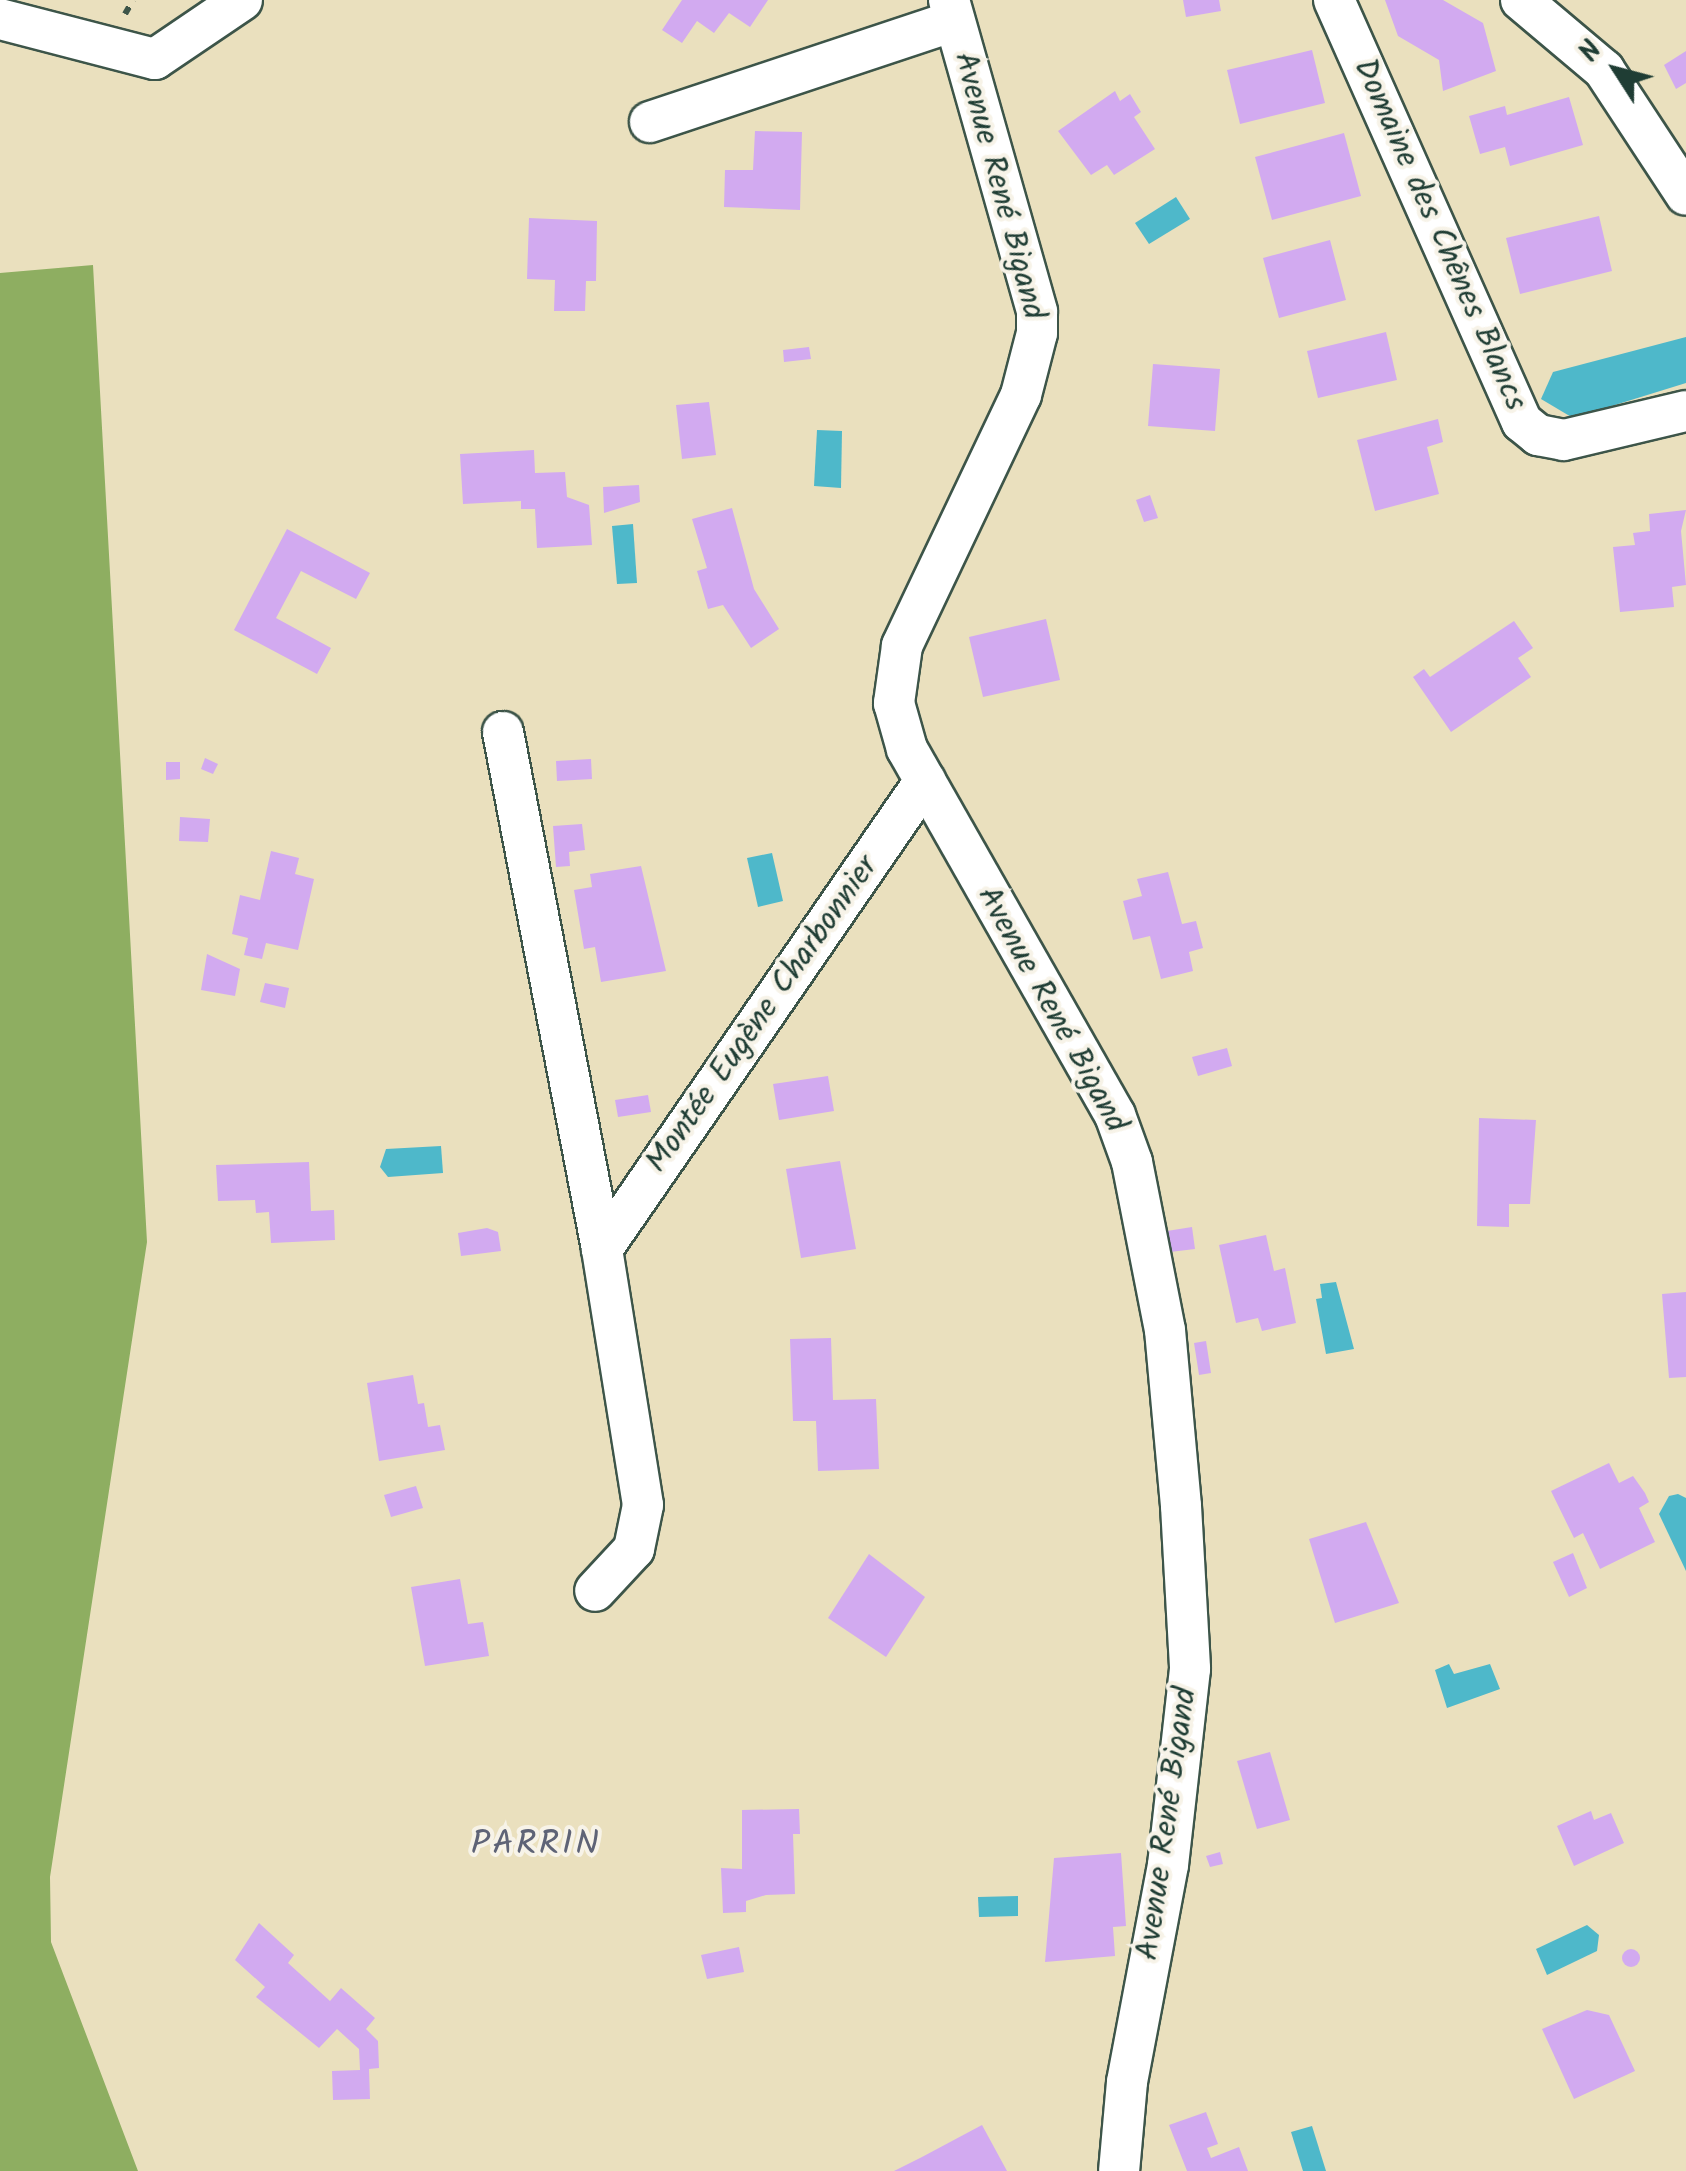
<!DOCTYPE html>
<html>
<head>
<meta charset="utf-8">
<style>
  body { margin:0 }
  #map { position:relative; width:1686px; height:2171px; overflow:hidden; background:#eae0be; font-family:Kalam,sans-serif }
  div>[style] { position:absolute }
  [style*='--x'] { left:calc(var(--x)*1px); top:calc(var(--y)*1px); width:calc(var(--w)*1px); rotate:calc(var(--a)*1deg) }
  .forest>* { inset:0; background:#8eae61 }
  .water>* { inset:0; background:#4eb8ca }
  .building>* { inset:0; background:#d2aaf0 }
  .round { border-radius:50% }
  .path>* { height:6px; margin-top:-3px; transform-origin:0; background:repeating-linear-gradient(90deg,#3d5549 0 8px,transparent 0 16px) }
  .roads { filter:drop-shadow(2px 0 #3d5549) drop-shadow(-2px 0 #3d5549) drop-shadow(0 2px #3d5549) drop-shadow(0 -2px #3d5549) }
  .street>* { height:40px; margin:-20px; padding:0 20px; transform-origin:20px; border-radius:20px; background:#fff }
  span { translate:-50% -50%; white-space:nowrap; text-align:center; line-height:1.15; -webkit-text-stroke:8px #f7f3e8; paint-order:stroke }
  .street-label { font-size:32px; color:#1f3d34 }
  .neighbourhood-label { font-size:35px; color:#5e6376; letter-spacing:2.5px }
  .north { position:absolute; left:1566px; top:20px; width:100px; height:100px; -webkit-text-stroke:8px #f7f3e8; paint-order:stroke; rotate:306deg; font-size:28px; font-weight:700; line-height:40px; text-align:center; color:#1f3d34 }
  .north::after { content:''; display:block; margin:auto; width:35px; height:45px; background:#1f3d34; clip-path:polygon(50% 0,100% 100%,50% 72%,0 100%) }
</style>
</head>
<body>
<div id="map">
  <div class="forest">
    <i style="clip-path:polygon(93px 265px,147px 1242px,50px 1877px,51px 1942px,138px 2171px,0 2171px,0 273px)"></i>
  </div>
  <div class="water">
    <i style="clip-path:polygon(1176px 197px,1190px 219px,1149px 244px,1135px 223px)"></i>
    <i style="clip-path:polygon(1686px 337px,1686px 383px,1573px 418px,1541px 399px,1553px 372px)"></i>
    <i style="clip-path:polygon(817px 430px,842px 431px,841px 488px,814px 486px)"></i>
    <i style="clip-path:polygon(633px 524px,637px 583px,617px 584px,612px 526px)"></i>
    <i style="clip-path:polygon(772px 853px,783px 901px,758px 907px,747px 858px)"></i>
    <i style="clip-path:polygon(441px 1146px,443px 1173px,388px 1177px,380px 1167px,386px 1149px)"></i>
    <i style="clip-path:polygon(1336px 1282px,1354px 1349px,1326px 1354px,1316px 1299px,1322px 1298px,1320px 1284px)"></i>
    <i style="clip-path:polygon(1678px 1494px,1686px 1498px,1686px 1571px,1659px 1514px,1669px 1496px)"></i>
    <i style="clip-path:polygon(1449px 1664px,1454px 1674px,1490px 1664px,1500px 1689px,1447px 1708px,1435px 1670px)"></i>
    <i style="clip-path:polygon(1018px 1896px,1018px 1916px,979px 1917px,978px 1897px)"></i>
    <i style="clip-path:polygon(1587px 1925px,1599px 1935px,1597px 1951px,1547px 1975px,1536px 1949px)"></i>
    <i style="clip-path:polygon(1312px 2126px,1326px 2171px,1303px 2171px,1291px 2132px)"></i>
  </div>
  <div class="building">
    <i style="clip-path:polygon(682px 0,768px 0,750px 27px,729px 13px,714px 33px,697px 21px,682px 43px,662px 30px)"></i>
    <i style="clip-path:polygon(1183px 0,1219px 0,1221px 11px,1186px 17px)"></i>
    <i style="clip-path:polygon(1385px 0,1443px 0,1483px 23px,1496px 71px,1443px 91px,1439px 60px,1398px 36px)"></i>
    <i style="clip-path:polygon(1312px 50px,1325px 103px,1240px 124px,1227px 70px)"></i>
    <i style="clip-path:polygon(1686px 51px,1686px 83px,1676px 89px,1664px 65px)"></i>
    <i style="clip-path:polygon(1115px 91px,1120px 101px,1130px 94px,1141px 112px,1134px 117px,1155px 149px,1114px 175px,1107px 165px,1091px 175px,1058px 131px)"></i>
    <i style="clip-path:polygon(1569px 97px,1583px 145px,1510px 166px,1505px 147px,1480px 154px,1469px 116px,1505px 106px,1507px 115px)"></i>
    <i style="clip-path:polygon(755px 131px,802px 132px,800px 210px,724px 207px,725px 170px,753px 170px)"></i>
    <i style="clip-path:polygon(1344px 133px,1361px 196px,1272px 220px,1255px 157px)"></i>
    <i style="clip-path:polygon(1599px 216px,1612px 271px,1520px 294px,1506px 238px)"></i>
    <i style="clip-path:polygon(529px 218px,597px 221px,596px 281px,586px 281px,585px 311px,554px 311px,555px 280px,527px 279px)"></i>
    <i style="clip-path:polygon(1330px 240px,1346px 300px,1279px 318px,1263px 258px)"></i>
    <i style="clip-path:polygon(1386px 332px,1397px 380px,1318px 398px,1307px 351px)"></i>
    <i style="clip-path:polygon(809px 347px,811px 359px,784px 362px,783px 350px)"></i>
    <i style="clip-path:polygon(1153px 364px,1220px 369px,1215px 431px,1148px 426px)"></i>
    <i style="clip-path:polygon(709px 402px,716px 455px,682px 459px,676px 405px)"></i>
    <i style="clip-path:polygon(1438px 419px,1443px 442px,1427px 447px,1439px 494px,1375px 511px,1357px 440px)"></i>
    <i style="clip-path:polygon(534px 450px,535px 473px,565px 472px,567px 497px,589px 505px,592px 545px,537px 548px,535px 509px,521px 509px,521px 501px,463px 504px,460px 454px)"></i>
    <i style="clip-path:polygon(639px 485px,640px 502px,604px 513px,603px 487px)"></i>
    <i style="clip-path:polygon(1150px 495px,1158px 518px,1144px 522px,1136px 500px)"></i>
    <i style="clip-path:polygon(732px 508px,754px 589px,779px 629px,751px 648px,723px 605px,708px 609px,697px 571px,707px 568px,692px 519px)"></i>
    <i style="clip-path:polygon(1686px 510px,1681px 531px,1686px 585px,1672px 587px,1674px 607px,1620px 612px,1613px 547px,1635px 545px,1633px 533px,1650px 531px,1649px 514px)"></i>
    <i style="clip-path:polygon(287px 529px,370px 573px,356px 599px,301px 571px,276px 618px,331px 648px,317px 674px,234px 630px)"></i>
    <i style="clip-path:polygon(1046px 619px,1060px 680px,983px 697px,969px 637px)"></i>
    <i style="clip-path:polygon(1514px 621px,1533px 648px,1518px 658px,1531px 677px,1451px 732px,1413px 677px,1424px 669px,1430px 677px)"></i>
    <i style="clip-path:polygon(205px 758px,218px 764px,213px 774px,201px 769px)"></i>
    <i style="clip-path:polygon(591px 759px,592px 779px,557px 781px,556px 761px)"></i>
    <i style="clip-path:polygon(166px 762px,180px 762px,180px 779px,166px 780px)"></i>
    <i style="clip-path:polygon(180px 817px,210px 819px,208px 842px,179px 841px)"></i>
    <i style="clip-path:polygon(582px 824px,585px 850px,569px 852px,570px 866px,556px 867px,553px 826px)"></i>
    <i style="clip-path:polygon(271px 851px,299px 858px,295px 874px,314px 879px,298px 950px,266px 943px,262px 959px,244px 955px,248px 938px,232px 934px,240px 895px,260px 900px)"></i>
    <i style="clip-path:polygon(641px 866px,666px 971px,601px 982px,595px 947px,584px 949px,574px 890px,592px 887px,590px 874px)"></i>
    <i style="clip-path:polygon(1168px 872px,1182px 924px,1196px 921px,1203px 948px,1189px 952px,1193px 971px,1161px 979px,1150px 936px,1133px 940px,1123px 901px,1142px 896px,1137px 879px)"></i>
    <i style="clip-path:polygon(207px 954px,240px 969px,235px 996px,201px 990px)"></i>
    <i style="clip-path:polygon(265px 983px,289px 988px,285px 1008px,260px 1002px)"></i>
    <i style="clip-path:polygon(1227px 1048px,1232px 1066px,1198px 1076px,1192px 1057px)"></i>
    <i style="clip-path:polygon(828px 1076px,834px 1111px,779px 1120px,773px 1084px)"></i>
    <i style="clip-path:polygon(648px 1095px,651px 1112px,618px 1117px,615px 1100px)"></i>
    <i style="clip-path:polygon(1479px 1118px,1536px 1120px,1530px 1204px,1509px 1204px,1509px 1227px,1477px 1226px)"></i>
    <i style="clip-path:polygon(840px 1161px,856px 1249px,801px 1258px,786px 1169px)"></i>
    <i style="clip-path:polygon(309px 1162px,311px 1211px,334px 1210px,335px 1240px,271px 1243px,269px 1212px,256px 1213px,255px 1200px,218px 1201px,216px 1165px)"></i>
    <i style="clip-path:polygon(1192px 1227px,1195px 1249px,1170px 1252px,1167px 1231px)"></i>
    <i style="clip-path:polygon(487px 1228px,498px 1232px,501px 1251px,461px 1256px,458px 1233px)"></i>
    <i style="clip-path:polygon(1266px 1235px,1274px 1271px,1285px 1268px,1296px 1323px,1262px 1331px,1258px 1318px,1236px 1323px,1219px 1245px)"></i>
    <i style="clip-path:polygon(1686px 1292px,1686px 1377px,1669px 1378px,1662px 1294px)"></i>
    <i style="clip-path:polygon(831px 1338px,833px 1400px,876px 1399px,879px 1469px,818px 1471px,816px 1421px,793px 1421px,790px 1339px)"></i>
    <i style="clip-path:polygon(1206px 1341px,1211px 1373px,1199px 1375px,1194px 1343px)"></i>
    <i style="clip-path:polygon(413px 1375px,418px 1404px,424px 1403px,428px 1427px,440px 1425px,445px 1450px,379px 1461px,367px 1383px)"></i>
    <i style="clip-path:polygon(1609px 1463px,1619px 1483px,1633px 1476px,1645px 1493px,1649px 1502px,1639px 1508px,1655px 1542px,1600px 1569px,1583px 1533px,1574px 1538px,1551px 1491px)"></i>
    <i style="clip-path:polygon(416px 1486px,423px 1508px,391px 1517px,384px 1495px)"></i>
    <i style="clip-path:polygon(1366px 1522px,1399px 1603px,1335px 1623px,1309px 1539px)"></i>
    <i style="clip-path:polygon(1573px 1553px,1587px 1588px,1569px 1597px,1553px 1562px)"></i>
    <i style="clip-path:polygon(869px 1554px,925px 1597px,886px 1657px,828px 1618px)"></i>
    <i style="clip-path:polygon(460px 1579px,468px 1624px,483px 1622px,489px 1656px,425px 1666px,411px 1587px)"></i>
    <i style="clip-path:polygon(1270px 1752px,1290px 1820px,1257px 1829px,1237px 1761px)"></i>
    <i style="clip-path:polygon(799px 1809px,800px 1834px,793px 1834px,795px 1894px,766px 1895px,746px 1901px,746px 1912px,723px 1913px,721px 1868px,742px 1869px,742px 1810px)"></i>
    <i style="clip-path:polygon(1591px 1811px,1594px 1820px,1611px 1813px,1624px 1843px,1574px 1866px,1557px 1826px)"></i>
    <i style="clip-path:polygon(1220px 1852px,1223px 1864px,1210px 1867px,1206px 1856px)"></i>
    <i style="clip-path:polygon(1121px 1853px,1126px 1926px,1113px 1927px,1115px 1956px,1045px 1962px,1054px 1858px)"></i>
    <i style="clip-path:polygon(259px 1923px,294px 1955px,288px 1963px,330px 2001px,341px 1988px,375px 2018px,366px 2029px,378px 2041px,379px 2068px,369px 2069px,370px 2099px,333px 2100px,332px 2071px,360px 2070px,359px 2049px,337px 2029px,319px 2048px,256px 1997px,265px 1987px,235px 1960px)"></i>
    <i style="clip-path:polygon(739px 1947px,744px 1972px,707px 1979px,701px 1955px)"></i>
    <i class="round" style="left:1622px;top:1949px;width:18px;height:18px"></i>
    <i style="clip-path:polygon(1587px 2010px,1609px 2015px,1635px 2071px,1574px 2099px,1542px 2029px)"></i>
    <i style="clip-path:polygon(1206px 2112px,1218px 2144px,1207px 2148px,1211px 2158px,1239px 2147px,1248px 2171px,1187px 2171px,1169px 2125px)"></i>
    <i style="clip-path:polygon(982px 2125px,1007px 2171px,894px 2171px,922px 2157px)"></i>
  </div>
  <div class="path">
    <i style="--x:125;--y:14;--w:16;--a:-60"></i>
  </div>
  <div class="roads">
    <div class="street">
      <i style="--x:949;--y:0;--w:324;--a:74.2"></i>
      <i style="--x:1037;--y:312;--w:21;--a:90"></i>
      <i style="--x:1037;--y:333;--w:64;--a:104.5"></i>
      <i style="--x:1021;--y:395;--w:278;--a:115.4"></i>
      <i style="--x:902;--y:646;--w:58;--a:98"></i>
      <i style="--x:894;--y:703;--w:48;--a:74.2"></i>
      <i style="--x:907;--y:749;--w:421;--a:60.4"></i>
      <i style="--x:1115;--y:1115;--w:50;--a:70.1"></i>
      <i style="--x:1132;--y:1162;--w:171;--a:78.9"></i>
      <i style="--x:1165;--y:1330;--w:177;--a:84.8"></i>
      <i style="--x:1181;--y:1506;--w:163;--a:86.8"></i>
      <i style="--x:1190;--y:1669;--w:197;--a:96.4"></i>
      <i style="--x:1168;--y:1865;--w:221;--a:100.7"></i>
      <i style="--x:1127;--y:2082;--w:89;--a:95.1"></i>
      <i style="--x:1334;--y:0;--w:462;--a:66"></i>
      <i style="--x:1522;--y:422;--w:21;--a:39"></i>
      <i style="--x:1538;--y:435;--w:26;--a:11"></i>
      <i style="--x:1564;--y:440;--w:125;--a:-13.4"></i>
      <i style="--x:1521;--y:0;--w:109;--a:40.1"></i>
      <i style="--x:1604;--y:70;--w:149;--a:56.7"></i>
      <i style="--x:0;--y:19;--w:160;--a:14.5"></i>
      <i style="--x:155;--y:59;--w:105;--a:-34.1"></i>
      <i style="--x:650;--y:122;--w:320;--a:-18.4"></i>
      <i style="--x:503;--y:732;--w:526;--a:79.16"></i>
      <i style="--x:602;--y:1249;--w:259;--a:80.9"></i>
      <i style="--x:643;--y:1505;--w:45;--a:101.6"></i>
      <i style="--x:634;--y:1549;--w:57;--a:132.9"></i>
      <i style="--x:602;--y:1249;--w:569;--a:-55.39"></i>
    </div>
  </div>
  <div class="street-label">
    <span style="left:998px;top:186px;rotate:75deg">Avenue René Bigand</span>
    <span style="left:1439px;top:235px;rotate:66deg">Domaine des Chênes Blancs</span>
    <span style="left:1051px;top:1010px;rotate:61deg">Avenue René Bigand</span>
    <span style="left:763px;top:1015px;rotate:-55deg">Montée Eugène Charbonnier</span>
    <span style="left:1168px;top:1824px;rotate:-82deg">Avenue René Bigand</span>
  </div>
  <div class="neighbourhood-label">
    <span style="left:536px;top:1845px">PARRIN</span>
  </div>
  <div class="north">N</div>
</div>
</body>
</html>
